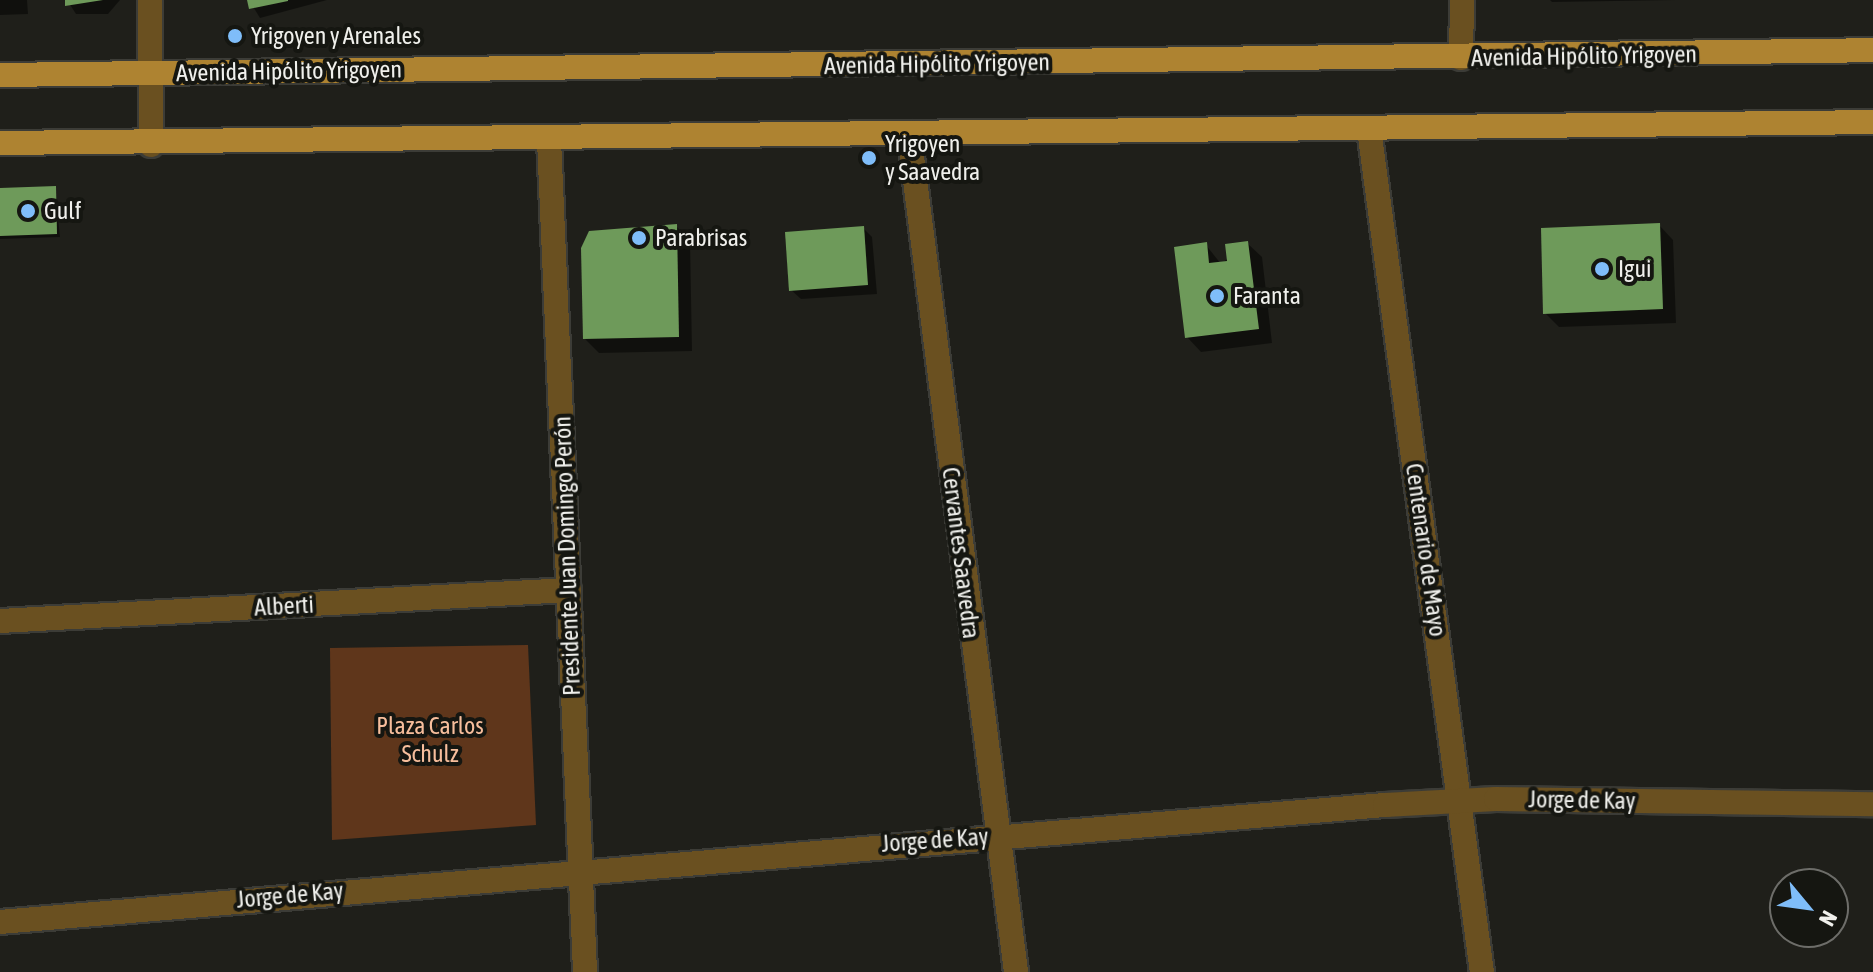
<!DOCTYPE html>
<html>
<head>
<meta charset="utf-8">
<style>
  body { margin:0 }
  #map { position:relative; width:1873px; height:972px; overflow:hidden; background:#1f1f1a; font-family:"Asap Condensed",sans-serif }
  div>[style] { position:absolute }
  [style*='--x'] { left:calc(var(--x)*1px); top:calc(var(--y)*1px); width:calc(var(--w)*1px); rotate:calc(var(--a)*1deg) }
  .green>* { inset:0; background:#5f361b }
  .shadow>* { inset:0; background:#0007 }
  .building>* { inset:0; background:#6e9a5a }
  .roads { filter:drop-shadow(2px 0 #3c3c37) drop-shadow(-2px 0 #3c3c37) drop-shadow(0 2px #3c3c37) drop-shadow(0 -2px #3c3c37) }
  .minor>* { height:24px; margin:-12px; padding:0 12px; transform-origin:12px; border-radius:12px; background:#6a5020 }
  .tertiary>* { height:24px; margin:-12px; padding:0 12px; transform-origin:12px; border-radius:12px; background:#6a5020 }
  .primary>* { height:24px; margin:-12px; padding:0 12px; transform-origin:12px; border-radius:12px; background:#ae8331 }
  .dots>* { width:22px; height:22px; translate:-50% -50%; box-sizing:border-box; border:4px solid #151611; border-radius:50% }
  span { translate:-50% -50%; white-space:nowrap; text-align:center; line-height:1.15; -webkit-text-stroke:8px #151611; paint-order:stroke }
  .poi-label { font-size:24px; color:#f0f0ec }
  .left { translate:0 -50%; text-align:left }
  .street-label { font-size:24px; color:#f0f0ec }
  .park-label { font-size:24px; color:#f7be9c }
  .north { position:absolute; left:1769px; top:868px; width:80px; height:80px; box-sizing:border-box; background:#151611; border:2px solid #6d6d69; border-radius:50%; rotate:119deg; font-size:22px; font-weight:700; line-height:32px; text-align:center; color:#f0f0ec }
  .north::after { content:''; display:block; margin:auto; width:28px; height:36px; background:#7fbdf9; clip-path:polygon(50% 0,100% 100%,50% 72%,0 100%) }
</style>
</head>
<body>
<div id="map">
  <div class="green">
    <i style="clip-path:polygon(528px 645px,536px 825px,332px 840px,330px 648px)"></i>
  </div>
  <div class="shadow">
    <i style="clip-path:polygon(0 0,27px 0,28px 14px,0 15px)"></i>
    <i style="clip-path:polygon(67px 0,120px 0,108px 14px,76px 14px)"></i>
    <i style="clip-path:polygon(249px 0,327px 0,260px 18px)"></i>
    <i style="clip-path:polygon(1550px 0,1676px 0,1552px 2px)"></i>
    <i style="clip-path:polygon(55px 188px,60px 237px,0 239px,0 190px)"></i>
    <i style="clip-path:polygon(1659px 225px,1673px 240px,1676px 323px,1559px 327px,1545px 313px)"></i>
    <i style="clip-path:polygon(676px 226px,690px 240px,692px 351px,599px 353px,585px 339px)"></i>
    <i style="clip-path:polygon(863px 228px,872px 237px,877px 294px,801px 299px,791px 290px)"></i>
    <i style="clip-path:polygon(1247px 243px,1262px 257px,1272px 343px,1201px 352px,1187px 337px,1206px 245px,1221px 264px)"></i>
  </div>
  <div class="building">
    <i style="clip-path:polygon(65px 0,103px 0,65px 6px)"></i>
    <i style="clip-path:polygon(247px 0,288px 0,288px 1px,249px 9px)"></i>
    <i style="clip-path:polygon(56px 186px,57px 234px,0 236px,0 188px)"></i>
    <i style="clip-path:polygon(1660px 223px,1663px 309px,1543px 314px,1541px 228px)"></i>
    <i style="clip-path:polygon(677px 224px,679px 337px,583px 339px,581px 248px,589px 231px)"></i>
    <i style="clip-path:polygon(864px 226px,868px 285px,789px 291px,785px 232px)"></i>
    <i style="clip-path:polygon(1248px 241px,1259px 329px,1185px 338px,1174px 247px,1207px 242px,1209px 263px,1227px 261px,1225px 244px)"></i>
  </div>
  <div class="roads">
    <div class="minor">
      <i style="--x:1461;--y:58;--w:58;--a:-89"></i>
      <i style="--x:1369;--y:129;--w:851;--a:82.37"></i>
      <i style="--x:909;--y:133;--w:846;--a:82.73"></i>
      <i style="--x:549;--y:140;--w:833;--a:87.52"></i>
      <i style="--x:0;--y:621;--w:570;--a:-3.12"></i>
      <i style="--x:0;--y:922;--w:1390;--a:-4.83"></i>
      <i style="--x:1385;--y:805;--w:111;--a:-3.1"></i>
      <i style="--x:1496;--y:799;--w:377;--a:0.8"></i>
    </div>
    <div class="tertiary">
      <i style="--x:150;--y:0;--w:145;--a:89.6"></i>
    </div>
    <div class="primary">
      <i style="--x:0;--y:75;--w:1873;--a:-0.76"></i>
      <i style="--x:0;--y:143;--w:1873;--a:-0.64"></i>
    </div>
  </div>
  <div class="dots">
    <i style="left:235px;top:36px;background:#7fbdf9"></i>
    <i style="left:869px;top:158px;background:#7fbdf9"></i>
    <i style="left:28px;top:211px;background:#7fbdf9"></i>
    <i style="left:639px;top:238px;background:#7fbdf9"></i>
    <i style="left:1602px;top:269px;background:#7fbdf9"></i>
    <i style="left:1217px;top:296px;background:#7fbdf9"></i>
  </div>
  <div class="poi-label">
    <span class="left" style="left:251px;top:36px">Yrigoyen y Arenales</span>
    <span class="left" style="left:885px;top:158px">Yrigoyen<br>y Saavedra</span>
    <span class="left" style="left:44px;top:211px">Gulf</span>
    <span class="left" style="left:655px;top:238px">Parabrisas</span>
    <span class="left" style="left:1618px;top:269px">Igui</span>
    <span class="left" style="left:1233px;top:296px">Faranta</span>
  </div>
  <div class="street-label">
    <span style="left:1584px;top:56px;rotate:-1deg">Avenida Hipólito Yrigoyen</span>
    <span style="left:937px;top:64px;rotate:-1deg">Avenida Hipólito Yrigoyen</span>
    <span style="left:289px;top:71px;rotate:-1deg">Avenida Hipólito Yrigoyen</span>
    <span style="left:1426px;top:550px;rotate:82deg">Centenario de Mayo</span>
    <span style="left:961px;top:553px;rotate:83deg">Cervantes Saavedra</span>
    <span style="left:567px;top:556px;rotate:-92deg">Presidente Juan Domingo Perón</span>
    <span style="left:284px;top:606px;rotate:-3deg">Alberti</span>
    <span style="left:1582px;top:800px;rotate:1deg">Jorge de Kay</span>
    <span style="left:935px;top:840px;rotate:-4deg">Jorge de Kay</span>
    <span style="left:290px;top:895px;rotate:-5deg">Jorge de Kay</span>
  </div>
  <div class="park-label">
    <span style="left:430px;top:740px">Plaza Carlos<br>Schulz</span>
  </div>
  <div class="north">N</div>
</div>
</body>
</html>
